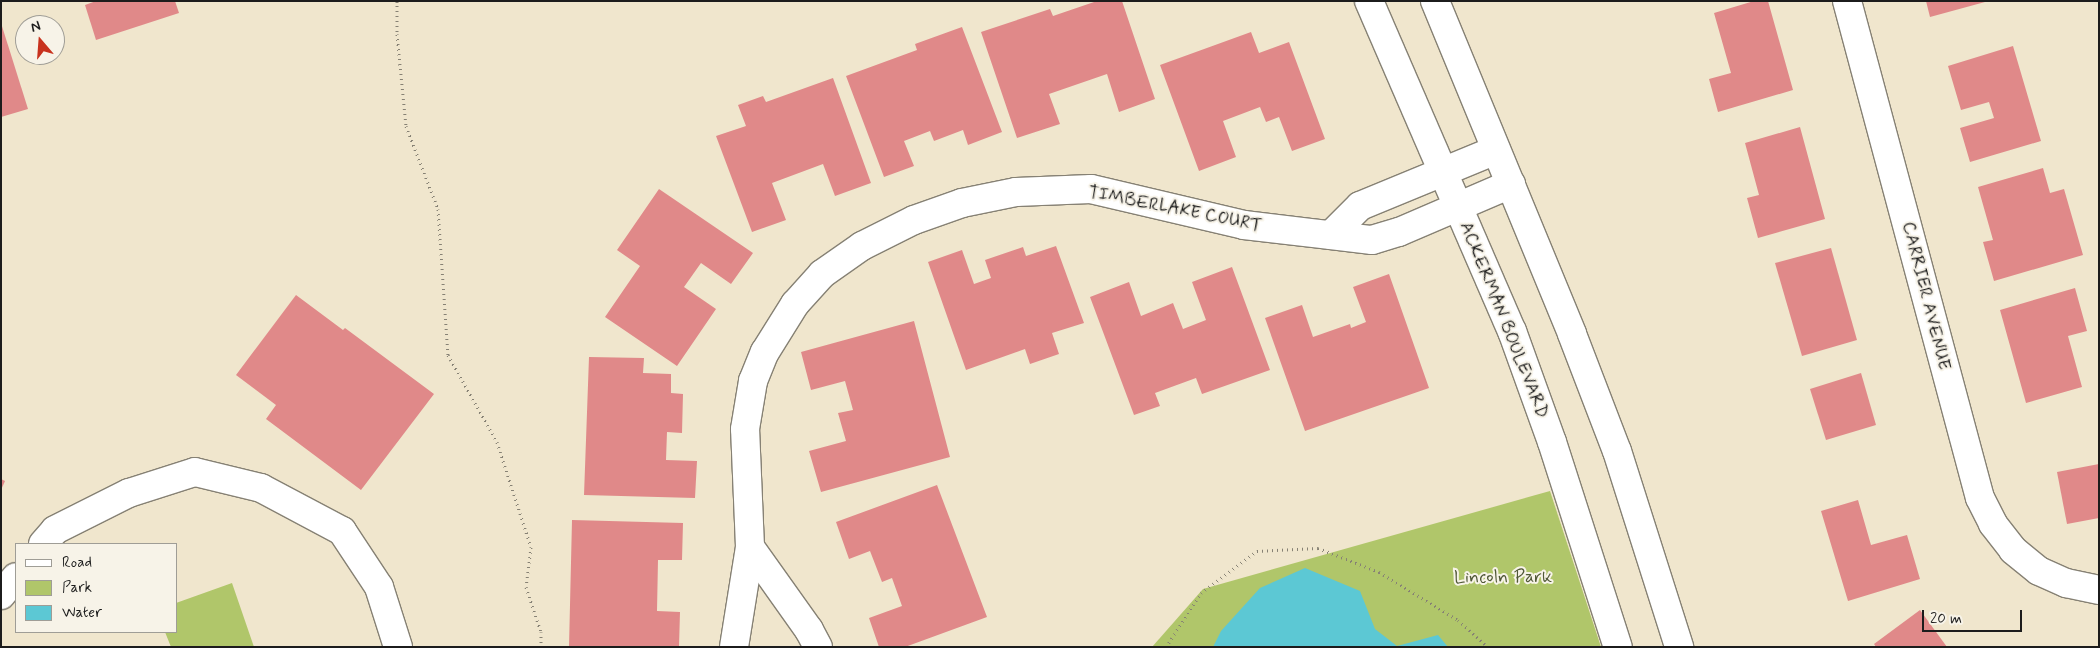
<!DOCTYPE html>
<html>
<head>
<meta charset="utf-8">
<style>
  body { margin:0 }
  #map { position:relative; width:2100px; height:648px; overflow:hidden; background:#f0e6cd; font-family:Mynerve,sans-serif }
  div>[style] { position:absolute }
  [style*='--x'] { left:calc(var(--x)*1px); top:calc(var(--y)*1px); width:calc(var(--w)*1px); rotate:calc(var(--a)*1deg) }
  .green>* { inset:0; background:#b0c66a }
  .water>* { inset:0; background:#5cc8d4 }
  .building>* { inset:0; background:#e08989 }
  .path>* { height:3px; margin-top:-1.5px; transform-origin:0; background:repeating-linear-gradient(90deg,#868174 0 1px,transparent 0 5px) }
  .roads { filter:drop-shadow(1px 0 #868174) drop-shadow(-1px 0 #868174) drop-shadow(0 1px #868174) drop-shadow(0 -1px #868174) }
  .minor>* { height:28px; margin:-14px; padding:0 14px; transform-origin:14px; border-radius:14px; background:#fff }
  .tertiary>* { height:28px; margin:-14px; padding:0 14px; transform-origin:14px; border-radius:14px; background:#fff }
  span { translate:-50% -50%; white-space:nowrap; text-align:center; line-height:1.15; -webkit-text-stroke:4px #f7f3e8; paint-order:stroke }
  .street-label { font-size:18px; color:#1c1c1c }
  .park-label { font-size:18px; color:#505837 }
  .frame { position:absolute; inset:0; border:2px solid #1c1c1c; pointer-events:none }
  .legend { position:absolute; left:15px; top:543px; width:162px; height:90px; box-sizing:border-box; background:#f7f3e8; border:1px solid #9f9d96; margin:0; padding:6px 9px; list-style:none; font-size:15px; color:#1c1c1c }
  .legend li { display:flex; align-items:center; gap:10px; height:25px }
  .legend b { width:25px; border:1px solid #9f9d96 }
  .north { position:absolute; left:15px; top:15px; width:50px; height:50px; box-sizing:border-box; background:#f7f3e8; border:1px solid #9f9d96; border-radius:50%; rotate:342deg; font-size:14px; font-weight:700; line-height:20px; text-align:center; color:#1c1c1c }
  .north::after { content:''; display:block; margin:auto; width:18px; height:22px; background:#c8321e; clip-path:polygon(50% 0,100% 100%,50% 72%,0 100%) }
  .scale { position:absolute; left:1922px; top:610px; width:100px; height:22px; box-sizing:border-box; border:2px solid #1c1c1c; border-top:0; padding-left:6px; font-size:15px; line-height:18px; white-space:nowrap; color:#1c1c1c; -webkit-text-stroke:4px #f7f3e8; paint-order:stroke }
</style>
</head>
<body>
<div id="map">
  <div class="green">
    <i style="clip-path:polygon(1550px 491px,1601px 647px,1152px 647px,1203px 589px)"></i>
    <i style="clip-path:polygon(232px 583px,254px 647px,171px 647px,165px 632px,176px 632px,176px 603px)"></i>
  </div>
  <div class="water">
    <i style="clip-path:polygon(1305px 568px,1360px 591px,1375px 629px,1397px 646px,1438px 635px,1448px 647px,1213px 647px,1221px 631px,1260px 588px)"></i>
  </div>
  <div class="building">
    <i style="clip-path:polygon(96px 1px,175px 1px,179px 13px,96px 40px,85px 5px)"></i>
    <i style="clip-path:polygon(1097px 1px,1122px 1px,1155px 99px,1119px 112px,1107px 74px,1049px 94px,1060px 124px,1017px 138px,981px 32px,1050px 9px,1053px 16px)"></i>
    <i style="clip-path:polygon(1754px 1px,1768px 1px,1793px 90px,1718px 112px,1709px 79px,1731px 73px,1714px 13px)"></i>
    <i style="clip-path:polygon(1926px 1px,1985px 1px,1985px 2px,1930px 17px)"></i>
    <i style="clip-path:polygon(1px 23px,28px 109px,1px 117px)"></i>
    <i style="clip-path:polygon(962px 27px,1002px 132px,968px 145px,963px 130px,934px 141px,930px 131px,904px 141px,914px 166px,884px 177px,846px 76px,917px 50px,915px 44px)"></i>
    <i style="clip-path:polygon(1251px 32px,1259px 53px,1289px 42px,1325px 139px,1292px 151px,1279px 117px,1266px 122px,1260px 107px,1223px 121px,1236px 157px,1199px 171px,1160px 65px)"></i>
    <i style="clip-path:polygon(2013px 46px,2041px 141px,1970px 162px,1960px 128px,1994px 118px,1989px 102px,1961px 110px,1948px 66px)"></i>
    <i style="clip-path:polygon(833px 78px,871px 183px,835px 196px,823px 164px,772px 183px,786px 220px,752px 232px,716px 136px,746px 126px,738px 105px,763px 96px,766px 102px)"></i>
    <i style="clip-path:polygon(1800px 127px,1825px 219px,1758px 238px,1747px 198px,1759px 195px,1745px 143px)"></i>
    <i style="clip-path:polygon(2043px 168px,2050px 193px,2064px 189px,2083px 255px,1994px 281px,1983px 242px,1993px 240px,1978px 187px)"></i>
    <i style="clip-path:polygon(659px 189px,753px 253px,731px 284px,701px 263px,684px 287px,716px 309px,677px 366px,605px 317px,640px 266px,617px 250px)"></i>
    <i style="clip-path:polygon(1056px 246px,1084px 323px,1052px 333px,1059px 354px,1030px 364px,1025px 349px,966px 370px,928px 262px,962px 250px,974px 284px,991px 278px,985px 260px,1023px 247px,1026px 256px)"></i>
    <i style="clip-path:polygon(1831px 248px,1857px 340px,1802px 356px,1775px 263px)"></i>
    <i style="clip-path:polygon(1232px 267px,1270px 370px,1202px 394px,1196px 378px,1155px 393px,1160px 406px,1134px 415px,1090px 297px,1129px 282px,1141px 316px,1173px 303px,1183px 329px,1206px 320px,1192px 282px)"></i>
    <i style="clip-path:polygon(1389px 274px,1429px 388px,1305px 431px,1265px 318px,1302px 305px,1313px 337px,1350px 324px,1351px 328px,1366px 322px,1353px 287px)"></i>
    <i style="clip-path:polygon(2075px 288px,2087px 331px,2068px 336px,2082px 387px,2026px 403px,2000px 310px)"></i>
    <i style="clip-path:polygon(296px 295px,343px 330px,345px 328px,434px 394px,361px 490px,266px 419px,276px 405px,236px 375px)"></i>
    <i style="clip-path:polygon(914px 321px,950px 457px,821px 492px,809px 451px,846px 441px,838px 413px,853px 410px,845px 381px,811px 390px,801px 352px)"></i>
    <i style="clip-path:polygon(589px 357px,644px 358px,643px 373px,671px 374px,671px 393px,683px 394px,682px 433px,667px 432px,666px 460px,697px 461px,695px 498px,584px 495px)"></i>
    <i style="clip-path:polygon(1861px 373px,1876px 425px,1826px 440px,1810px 389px)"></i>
    <i style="clip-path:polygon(2099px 464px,2099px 518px,2067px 524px,2057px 472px)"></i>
    <i style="clip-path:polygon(1px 479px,5px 481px,1px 490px)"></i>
    <i style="clip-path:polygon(937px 485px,987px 617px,905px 647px,879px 647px,869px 618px,902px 606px,892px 578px,882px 582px,870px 551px,849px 559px,836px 522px)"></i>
    <i style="clip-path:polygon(1858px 500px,1871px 545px,1907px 535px,1920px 579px,1848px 601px,1821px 511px)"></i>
    <i style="clip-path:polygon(572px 520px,683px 523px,682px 560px,658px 560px,657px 611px,680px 612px,679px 647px,569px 647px)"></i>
    <i style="clip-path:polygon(1920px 610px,1947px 647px,1876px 647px,1874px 644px)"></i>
  </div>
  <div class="path">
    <i style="--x:397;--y:1;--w:33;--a:90"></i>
    <i style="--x:397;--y:34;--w:92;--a:84.4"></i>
    <i style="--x:406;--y:126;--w:89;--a:68.9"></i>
    <i style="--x:438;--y:209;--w:146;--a:86.1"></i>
    <i style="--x:448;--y:355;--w:100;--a:60.6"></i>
    <i style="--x:497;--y:442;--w:110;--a:72.1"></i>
    <i style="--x:531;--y:547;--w:40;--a:97.1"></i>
    <i style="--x:526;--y:587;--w:47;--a:71.6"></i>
    <i style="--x:541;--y:632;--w:15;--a:90"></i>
    <i style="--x:1166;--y:647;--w:64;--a:-57.1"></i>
    <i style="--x:1201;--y:593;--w:70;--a:-36.9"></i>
    <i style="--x:1257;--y:551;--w:61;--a:-2.8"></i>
    <i style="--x:1318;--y:548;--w:66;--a:21.5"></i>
    <i style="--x:1379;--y:572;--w:92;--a:31.3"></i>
    <i style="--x:1458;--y:620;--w:40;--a:42"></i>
  </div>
  <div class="roads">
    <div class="minor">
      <i style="--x:1847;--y:1;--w:514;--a:75.02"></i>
      <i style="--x:1980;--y:498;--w:29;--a:63"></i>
      <i style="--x:1993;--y:524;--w:33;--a:52"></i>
      <i style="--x:2013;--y:550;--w:33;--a:39"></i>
      <i style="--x:2039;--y:571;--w:30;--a:24"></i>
      <i style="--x:2066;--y:583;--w:34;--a:12"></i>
      <i style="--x:1331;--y:235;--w:41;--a:-45"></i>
      <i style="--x:1360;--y:206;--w:147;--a:-22.4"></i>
      <i style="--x:43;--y:544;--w:18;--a:-49"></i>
      <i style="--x:55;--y:530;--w:83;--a:-26.6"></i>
      <i style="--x:129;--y:493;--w:69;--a:-17.7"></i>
      <i style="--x:195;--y:472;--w:68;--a:13.6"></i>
      <i style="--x:261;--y:488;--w:92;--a:28"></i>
      <i style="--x:342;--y:531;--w:67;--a:56.5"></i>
      <i style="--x:379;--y:587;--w:63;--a:72.4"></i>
      <i style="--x:750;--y:547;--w:118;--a:-92.4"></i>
      <i style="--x:745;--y:429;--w:49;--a:-80.5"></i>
      <i style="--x:753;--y:381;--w:31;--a:-68"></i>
      <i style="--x:765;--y:352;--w:57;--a:-58"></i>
      <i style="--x:795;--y:304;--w:40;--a:-48"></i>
      <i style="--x:822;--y:274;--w:49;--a:-35"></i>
      <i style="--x:862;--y:246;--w:58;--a:-26.6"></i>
      <i style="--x:914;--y:220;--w:51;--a:-19.5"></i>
      <i style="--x:962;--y:203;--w:55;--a:-11.5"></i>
      <i style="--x:1016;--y:192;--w:75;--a:-2.3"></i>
      <i style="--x:1091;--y:189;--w:157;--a:13.2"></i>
      <i style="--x:1244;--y:225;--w:129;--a:6.7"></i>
      <i style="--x:1372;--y:240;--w:28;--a:-17"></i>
      <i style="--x:1399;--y:232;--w:122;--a:-23.2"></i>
      <i style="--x:1;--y:595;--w:23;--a:-50"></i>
      <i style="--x:734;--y:647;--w:101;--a:-80.9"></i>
      <i style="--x:750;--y:547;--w:102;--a:54.6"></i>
      <i style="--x:809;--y:630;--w:19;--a:62"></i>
    </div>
    <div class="tertiary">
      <i style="--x:1369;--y:1;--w:360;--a:66.6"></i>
      <i style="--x:1512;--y:331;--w:118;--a:70.2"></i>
      <i style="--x:1552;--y:442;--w:215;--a:72.2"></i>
      <i style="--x:1435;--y:1;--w:360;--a:67.6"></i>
      <i style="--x:1572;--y:334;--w:125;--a:69"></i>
      <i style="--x:1617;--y:451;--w:206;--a:72.4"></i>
    </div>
  </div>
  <div class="street-label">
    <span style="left:1175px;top:209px;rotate:11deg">TIMBERLAKE COURT</span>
    <span style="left:1926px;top:296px;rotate:76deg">CARRIER AVENUE</span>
    <span style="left:1504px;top:320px;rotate:68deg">ACKERMAN BOULEVARD</span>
  </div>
  <div class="park-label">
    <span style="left:1503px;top:577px">Lincoln Park</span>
  </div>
  <div class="frame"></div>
  <ul class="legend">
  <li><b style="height:6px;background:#fff"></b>Road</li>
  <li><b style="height:14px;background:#b0c66a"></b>Park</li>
  <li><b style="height:14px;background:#5cc8d4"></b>Water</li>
  </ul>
  <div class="north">N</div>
  <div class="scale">20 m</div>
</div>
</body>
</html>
